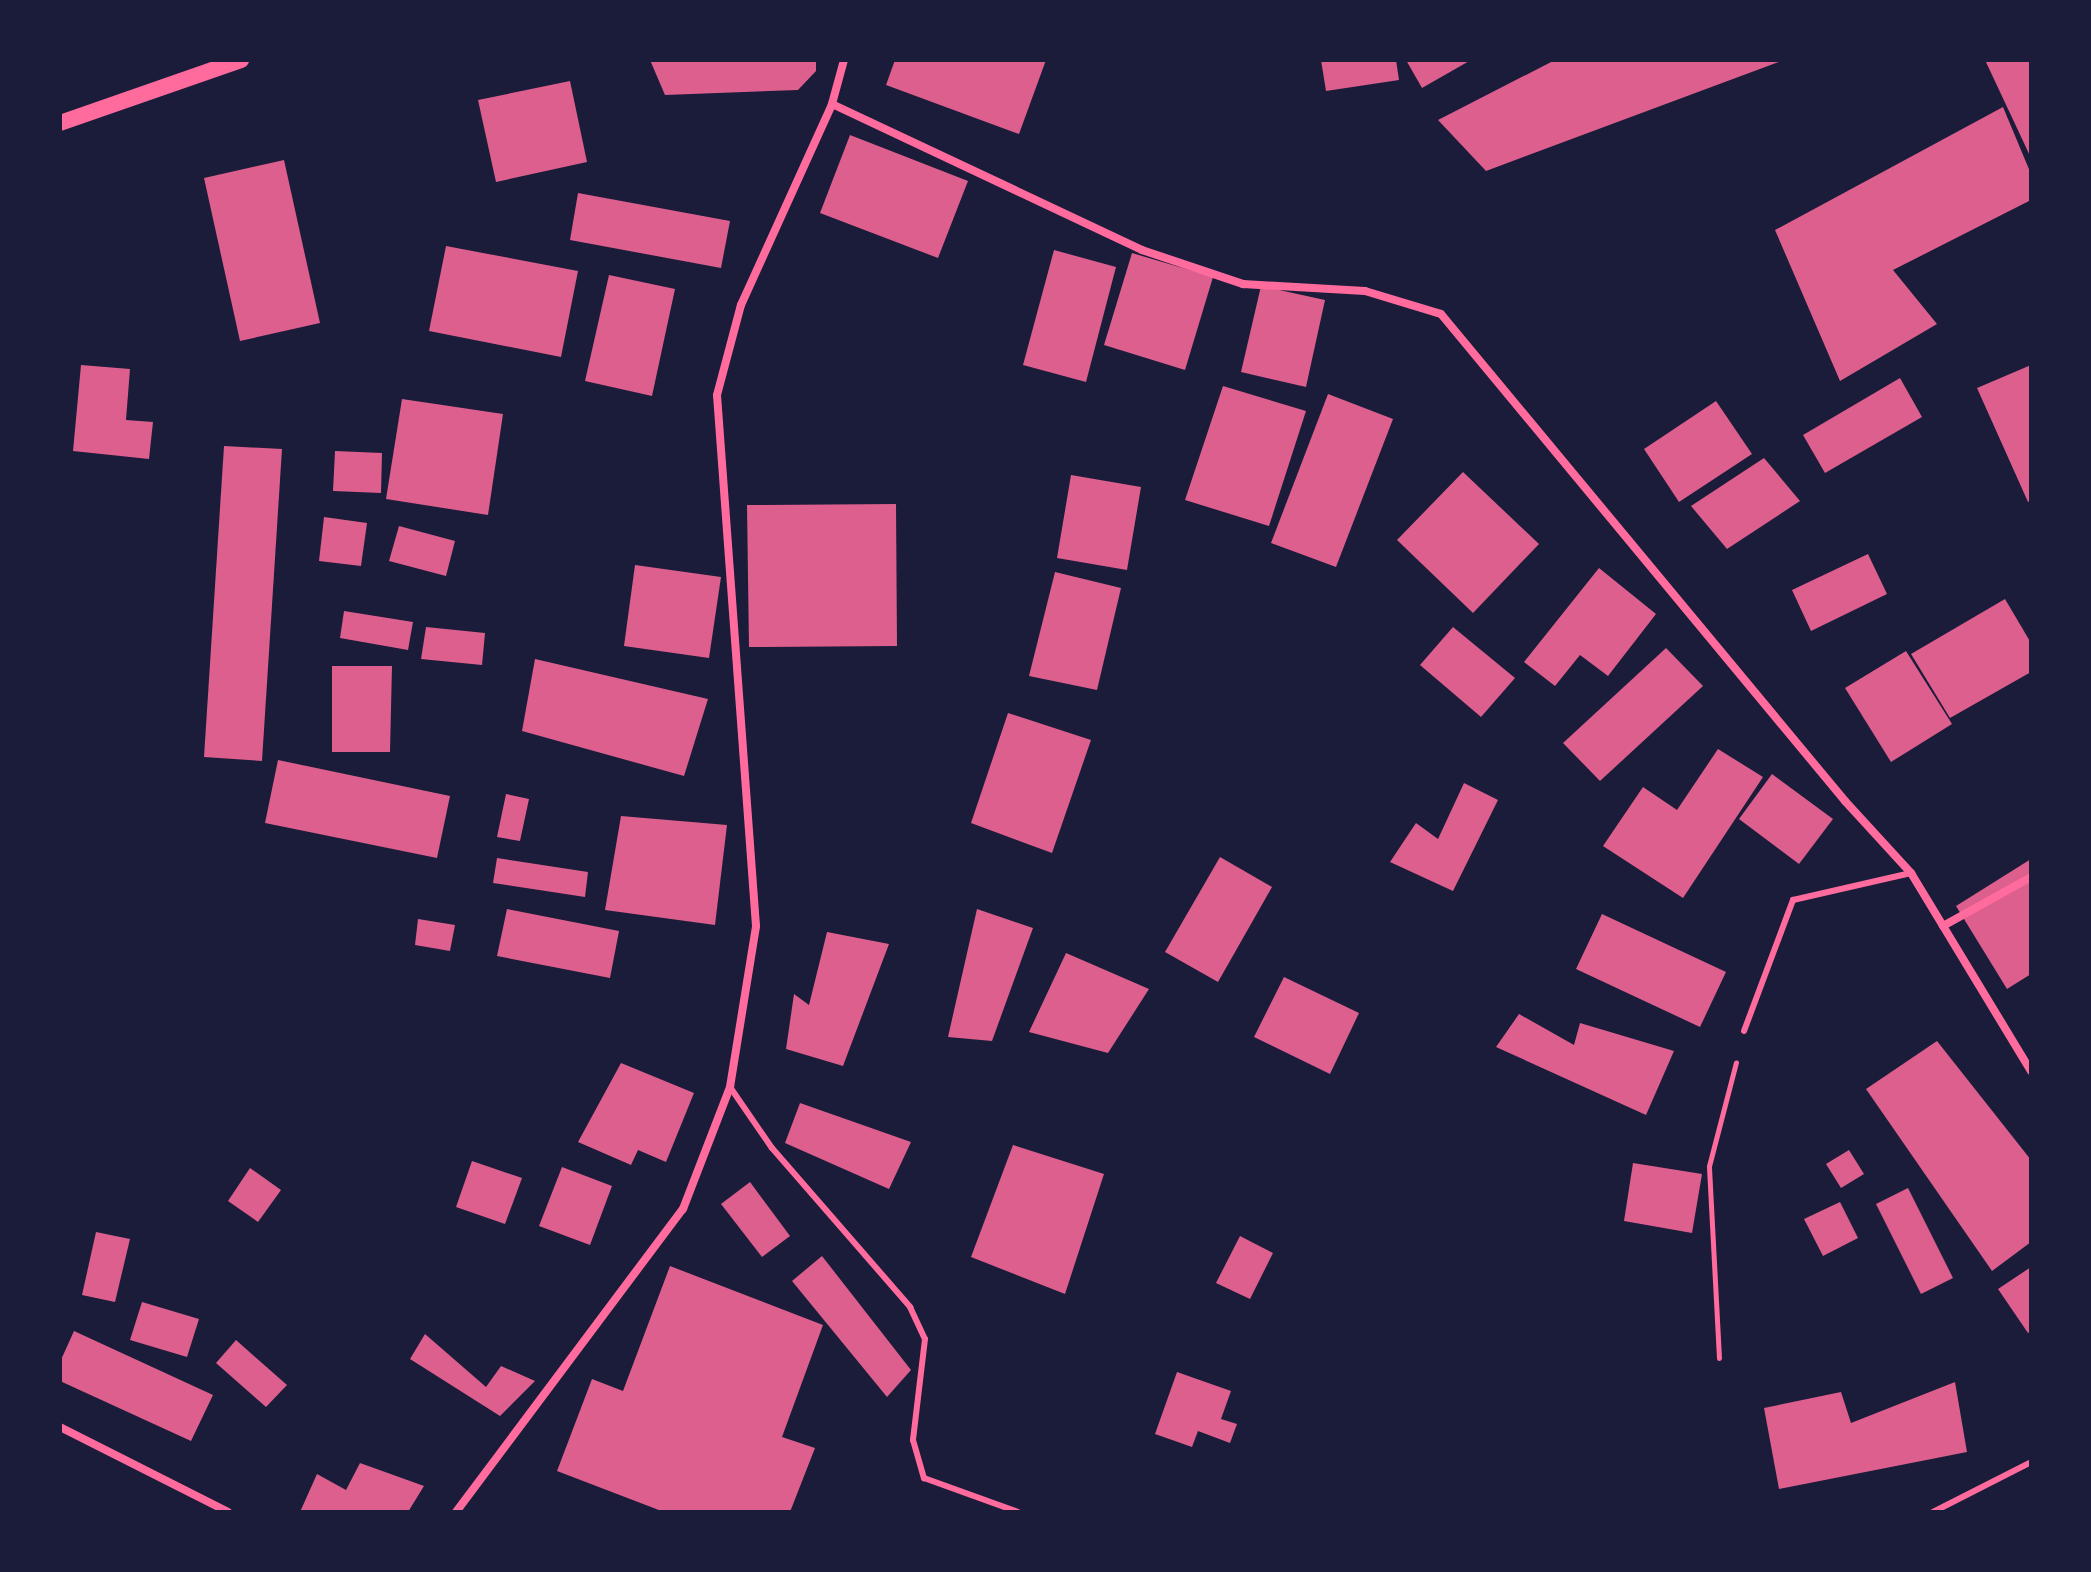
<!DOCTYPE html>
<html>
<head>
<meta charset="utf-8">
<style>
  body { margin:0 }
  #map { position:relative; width:2091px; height:1572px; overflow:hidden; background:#1b1b3a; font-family:Lato,sans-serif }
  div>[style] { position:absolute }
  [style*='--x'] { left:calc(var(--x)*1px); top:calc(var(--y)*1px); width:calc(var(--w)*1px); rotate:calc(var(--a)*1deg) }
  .building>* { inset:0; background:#dd5f8e }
  .path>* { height:5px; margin:-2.5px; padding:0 2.5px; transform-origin:2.5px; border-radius:2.5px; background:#ff6b9d }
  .service>* { height:6px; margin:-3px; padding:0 3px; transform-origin:3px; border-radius:3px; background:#ff6b9d }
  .minor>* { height:8px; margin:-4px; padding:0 4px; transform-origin:4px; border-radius:4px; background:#ff6b9d }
  .secondary>* { height:16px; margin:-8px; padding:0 8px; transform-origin:8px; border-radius:8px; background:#ff6b9d }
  span { translate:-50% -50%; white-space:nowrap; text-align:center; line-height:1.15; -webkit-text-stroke:6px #1b1b3a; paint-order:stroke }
  .frame { position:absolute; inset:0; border:62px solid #1b1b3a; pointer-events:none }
</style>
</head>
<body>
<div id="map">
  <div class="building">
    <i style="clip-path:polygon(650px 60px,816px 60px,816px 71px,798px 90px,665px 95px)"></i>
    <i style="clip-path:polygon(895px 60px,1046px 60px,1019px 134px,886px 85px)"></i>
    <i style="clip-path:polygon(1321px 60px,1396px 60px,1399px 80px,1326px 91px)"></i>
    <i style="clip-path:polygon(1406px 60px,1471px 60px,1422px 88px)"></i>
    <i style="clip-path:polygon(1555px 60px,1784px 60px,1486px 171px,1438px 120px)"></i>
    <i style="clip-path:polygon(1985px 60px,2031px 60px,2031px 158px)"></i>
    <i style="clip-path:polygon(570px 81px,587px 162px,496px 182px,478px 100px)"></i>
    <i style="clip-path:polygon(2003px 107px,2031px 174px,2031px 200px,1893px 270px,1937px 324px,1840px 381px,1775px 230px)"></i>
    <i style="clip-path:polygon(850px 135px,968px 181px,938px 258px,820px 213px)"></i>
    <i style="clip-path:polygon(284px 160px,320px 323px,240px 341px,204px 178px)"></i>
    <i style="clip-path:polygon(578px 193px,730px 221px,721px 268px,570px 240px)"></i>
    <i style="clip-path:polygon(446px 246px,578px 271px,561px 357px,429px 331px)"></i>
    <i style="clip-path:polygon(1054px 250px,1116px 267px,1086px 382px,1023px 365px)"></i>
    <i style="clip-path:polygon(1132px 253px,1213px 277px,1185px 370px,1104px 345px)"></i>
    <i style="clip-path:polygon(609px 275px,675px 289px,652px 396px,585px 381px)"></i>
    <i style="clip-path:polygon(1261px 286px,1325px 300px,1306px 387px,1241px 372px)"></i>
    <i style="clip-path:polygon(81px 365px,130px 369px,126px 420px,153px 422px,149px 459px,73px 451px)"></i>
    <i style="clip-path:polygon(2031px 365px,2031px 500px,2028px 502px,1977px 388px)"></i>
    <i style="clip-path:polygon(1900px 378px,1922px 417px,1825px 473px,1803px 435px)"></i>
    <i style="clip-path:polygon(1223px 386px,1306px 411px,1269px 526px,1185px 500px)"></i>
    <i style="clip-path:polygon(1328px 394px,1393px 419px,1336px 567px,1271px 543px)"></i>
    <i style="clip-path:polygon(402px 399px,503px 414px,488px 515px,386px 499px)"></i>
    <i style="clip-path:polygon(1716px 401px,1752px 454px,1679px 502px,1644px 449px)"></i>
    <i style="clip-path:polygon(224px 446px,282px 449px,262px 761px,204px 757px)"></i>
    <i style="clip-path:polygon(335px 451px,382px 453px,381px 493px,333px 491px)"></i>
    <i style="clip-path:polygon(1764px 458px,1800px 501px,1727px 549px,1691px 506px)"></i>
    <i style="clip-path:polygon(1463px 472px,1539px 544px,1473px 613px,1397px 540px)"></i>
    <i style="clip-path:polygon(1071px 475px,1141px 487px,1127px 570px,1057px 558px)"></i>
    <i style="clip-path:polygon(896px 504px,897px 646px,749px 647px,747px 505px)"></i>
    <i style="clip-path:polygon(324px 517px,367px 523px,361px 566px,319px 561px)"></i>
    <i style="clip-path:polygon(399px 526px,455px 541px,446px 576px,389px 561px)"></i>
    <i style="clip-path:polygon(1868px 554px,1887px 594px,1811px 631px,1792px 590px)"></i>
    <i style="clip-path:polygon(635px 565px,721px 577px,709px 658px,624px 646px)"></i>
    <i style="clip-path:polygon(1599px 568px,1656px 614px,1608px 676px,1580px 655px,1555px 686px,1524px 662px)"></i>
    <i style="clip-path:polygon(1055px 572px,1121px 588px,1097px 690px,1029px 676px)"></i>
    <i style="clip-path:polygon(2005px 599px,2031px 643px,2031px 672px,1950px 718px,1911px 654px)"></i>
    <i style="clip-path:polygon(344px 611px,413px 622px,408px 650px,340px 638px)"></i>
    <i style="clip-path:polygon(426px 627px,485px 633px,482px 665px,421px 659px)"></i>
    <i style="clip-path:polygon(1453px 627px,1515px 678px,1481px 717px,1420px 665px)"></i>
    <i style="clip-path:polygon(1666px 648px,1703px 686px,1600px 781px,1563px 743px)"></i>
    <i style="clip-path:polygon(1906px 651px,1952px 724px,1891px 762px,1845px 688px)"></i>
    <i style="clip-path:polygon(535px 659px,708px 699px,684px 776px,522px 731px)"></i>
    <i style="clip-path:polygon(332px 666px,392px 666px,390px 752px,332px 752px)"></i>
    <i style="clip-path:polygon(1008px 713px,1091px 740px,1052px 853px,971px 823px)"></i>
    <i style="clip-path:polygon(1718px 749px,1763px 777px,1683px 898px,1603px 846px,1643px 787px,1677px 810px)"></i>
    <i style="clip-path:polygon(278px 760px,450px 796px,437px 858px,265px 823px)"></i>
    <i style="clip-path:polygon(1772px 774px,1833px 819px,1799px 864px,1739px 819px)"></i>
    <i style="clip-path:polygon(1464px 783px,1498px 800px,1453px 891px,1390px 862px,1416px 823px,1438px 839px)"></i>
    <i style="clip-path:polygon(506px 794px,529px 799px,520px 841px,497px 837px)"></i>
    <i style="clip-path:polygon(621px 816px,727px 825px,715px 925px,605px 910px)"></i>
    <i style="clip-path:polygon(1220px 857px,1272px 887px,1218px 982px,1165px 952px)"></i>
    <i style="clip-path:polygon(497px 858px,588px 872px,585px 897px,493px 883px)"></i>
    <i style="clip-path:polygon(2031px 859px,2031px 974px,2007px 989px,1956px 906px)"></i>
    <i style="clip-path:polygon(507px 909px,619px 931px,610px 978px,497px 956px)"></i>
    <i style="clip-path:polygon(977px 909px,1033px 928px,992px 1041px,948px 1037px)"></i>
    <i style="clip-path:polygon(1602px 914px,1726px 972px,1700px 1027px,1576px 969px)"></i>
    <i style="clip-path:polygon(418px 919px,455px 925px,450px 951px,415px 945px)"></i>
    <i style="clip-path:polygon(827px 932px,889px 944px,843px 1066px,786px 1049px,794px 994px,809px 1005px)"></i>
    <i style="clip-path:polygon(1066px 953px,1149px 989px,1108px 1053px,1029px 1032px)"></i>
    <i style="clip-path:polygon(1284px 977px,1359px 1013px,1330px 1074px,1254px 1037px)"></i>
    <i style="clip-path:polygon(1519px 1014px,1574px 1045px,1580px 1023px,1674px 1051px,1646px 1115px,1496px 1047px)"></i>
    <i style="clip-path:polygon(1937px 1041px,2031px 1160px,2031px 1242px,1992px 1271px,1866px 1089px)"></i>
    <i style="clip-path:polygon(621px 1063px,694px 1093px,666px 1162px,638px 1150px,631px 1165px,578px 1142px)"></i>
    <i style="clip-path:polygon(800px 1103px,911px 1142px,889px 1189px,785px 1143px)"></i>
    <i style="clip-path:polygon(1013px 1145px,1104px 1174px,1065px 1294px,971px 1257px)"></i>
    <i style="clip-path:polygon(1849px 1150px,1864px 1174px,1841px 1188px,1826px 1164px)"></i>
    <i style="clip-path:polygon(472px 1161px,522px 1178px,505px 1224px,456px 1207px)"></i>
    <i style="clip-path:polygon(1633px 1163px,1702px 1174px,1692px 1233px,1624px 1221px)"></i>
    <i style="clip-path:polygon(562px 1167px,612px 1186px,590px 1245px,539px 1226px)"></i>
    <i style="clip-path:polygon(250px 1168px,281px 1190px,258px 1222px,228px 1201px)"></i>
    <i style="clip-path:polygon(750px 1182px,790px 1236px,762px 1257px,721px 1204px)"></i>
    <i style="clip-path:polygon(1908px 1188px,1953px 1278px,1921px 1294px,1876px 1204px)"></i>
    <i style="clip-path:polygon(1840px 1202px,1858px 1238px,1823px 1256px,1804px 1219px)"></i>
    <i style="clip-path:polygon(96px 1232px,130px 1239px,115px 1302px,82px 1295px)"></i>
    <i style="clip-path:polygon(1240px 1236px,1273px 1253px,1250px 1299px,1216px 1283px)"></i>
    <i style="clip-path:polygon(822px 1256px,911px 1370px,887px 1397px,792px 1281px)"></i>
    <i style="clip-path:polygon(670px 1266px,823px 1325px,782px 1437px,815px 1448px,790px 1512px,664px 1512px,557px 1471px,592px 1379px,623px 1391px)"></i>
    <i style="clip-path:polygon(2031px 1267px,2031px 1331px,2028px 1333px,1998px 1289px)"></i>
    <i style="clip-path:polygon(142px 1302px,199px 1319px,187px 1357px,130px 1340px)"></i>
    <i style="clip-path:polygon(74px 1331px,213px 1395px,191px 1441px,60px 1381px,60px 1362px)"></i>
    <i style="clip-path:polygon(425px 1334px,486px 1387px,501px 1366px,535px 1381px,500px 1416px,410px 1359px)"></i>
    <i style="clip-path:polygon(236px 1340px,287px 1385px,266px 1407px,216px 1363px)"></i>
    <i style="clip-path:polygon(1177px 1372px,1231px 1391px,1221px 1419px,1237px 1424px,1230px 1443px,1198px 1431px,1192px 1447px,1155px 1434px)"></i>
    <i style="clip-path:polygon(1955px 1382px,1967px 1452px,1779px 1489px,1764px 1408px,1841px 1392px,1851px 1423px)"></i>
    <i style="clip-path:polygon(360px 1463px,424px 1486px,408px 1512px,300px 1512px,317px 1474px,346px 1490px)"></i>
  </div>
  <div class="path">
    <i style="--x:1719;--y:1358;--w:192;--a:-93"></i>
    <i style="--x:1709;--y:1166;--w:107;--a:-75.4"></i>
  </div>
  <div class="service">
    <i style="--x:1744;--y:1031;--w:140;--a:-69.5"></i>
    <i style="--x:1793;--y:900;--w:121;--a:-12.9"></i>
    <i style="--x:730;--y:1087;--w:74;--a:55.5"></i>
    <i style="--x:772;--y:1148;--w:211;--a:49"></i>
    <i style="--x:910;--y:1307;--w:35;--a:65"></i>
    <i style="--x:925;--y:1339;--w:102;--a:96.8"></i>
    <i style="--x:913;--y:1440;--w:40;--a:74"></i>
    <i style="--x:924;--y:1478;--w:100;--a:19.9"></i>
    <i style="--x:1933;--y:1512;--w:110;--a:-27"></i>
  </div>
  <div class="minor">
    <i style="--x:844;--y:60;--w:46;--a:105.3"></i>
    <i style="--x:832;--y:104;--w:343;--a:25.2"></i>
    <i style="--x:1142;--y:250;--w:107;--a:18.6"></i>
    <i style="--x:1243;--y:284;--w:122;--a:3.3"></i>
    <i style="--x:1365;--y:291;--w:79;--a:16.8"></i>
    <i style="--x:1441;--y:314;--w:633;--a:50.32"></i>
    <i style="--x:1845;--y:801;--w:98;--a:47.5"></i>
    <i style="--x:1911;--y:873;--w:232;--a:58.8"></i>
    <i style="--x:1943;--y:926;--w:101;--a:-29.1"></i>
    <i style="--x:60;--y:1427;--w:188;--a:26.8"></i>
    <i style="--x:456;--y:1512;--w:379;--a:-53.2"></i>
    <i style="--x:683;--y:1209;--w:131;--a:-68.9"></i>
    <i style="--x:730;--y:1087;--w:163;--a:-80.8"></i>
    <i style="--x:756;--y:926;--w:532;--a:-94.2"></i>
    <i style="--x:717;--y:395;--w:93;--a:-75.1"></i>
    <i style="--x:741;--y:305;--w:221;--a:-65.6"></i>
  </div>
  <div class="secondary">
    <i style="--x:60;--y:123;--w:192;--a:-19.2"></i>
  </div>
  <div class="frame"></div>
</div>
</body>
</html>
